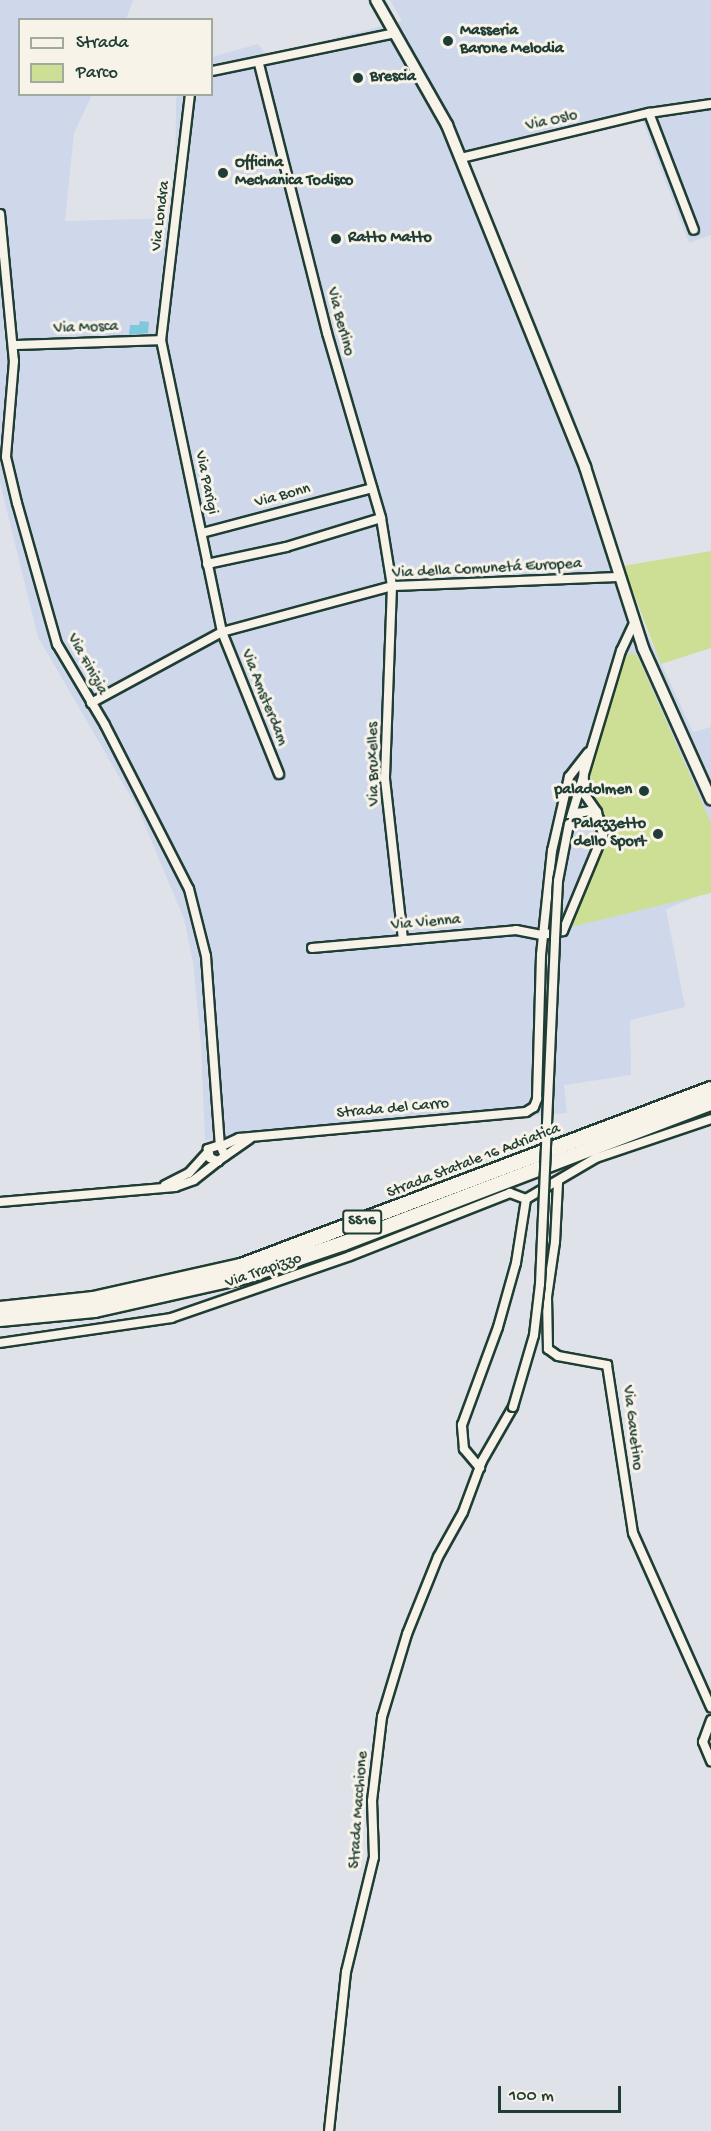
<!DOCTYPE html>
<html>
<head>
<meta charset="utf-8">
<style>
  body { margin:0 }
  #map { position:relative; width:711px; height:2131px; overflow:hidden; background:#dfe3e9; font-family:"Gochi Hand",sans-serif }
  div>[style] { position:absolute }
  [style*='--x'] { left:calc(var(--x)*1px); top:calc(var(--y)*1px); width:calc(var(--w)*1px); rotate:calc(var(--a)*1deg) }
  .built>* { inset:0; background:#ced8ea }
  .green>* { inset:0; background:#cddf94 }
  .water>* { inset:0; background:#7ec8de }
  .roads { filter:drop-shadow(2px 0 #1f3d34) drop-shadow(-2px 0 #1f3d34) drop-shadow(0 2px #1f3d34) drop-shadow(0 -2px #1f3d34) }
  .street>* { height:8px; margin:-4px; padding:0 4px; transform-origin:4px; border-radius:4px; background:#f7f3e8 }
  .secondary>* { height:10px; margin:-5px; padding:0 5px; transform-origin:5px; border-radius:5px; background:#f7f3e8 }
  .highway>* { height:14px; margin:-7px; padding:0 7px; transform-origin:7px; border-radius:7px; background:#f7f3e8 }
  .bridges { filter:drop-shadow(2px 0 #1f3d34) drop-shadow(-2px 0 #1f3d34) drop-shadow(0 2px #1f3d34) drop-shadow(0 -2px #1f3d34) }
  .street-bridge>* { height:8px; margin:-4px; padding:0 4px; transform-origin:4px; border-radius:4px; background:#f7f3e8 }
  .dots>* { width:16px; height:16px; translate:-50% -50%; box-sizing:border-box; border:3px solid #f7f3e8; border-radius:50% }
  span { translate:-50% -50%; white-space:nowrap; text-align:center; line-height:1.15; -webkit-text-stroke:6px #f7f3e8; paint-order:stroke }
  .shield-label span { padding:2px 4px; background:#f7f3e8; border:2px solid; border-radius:4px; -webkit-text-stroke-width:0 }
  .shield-label { font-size:15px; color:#1f3d34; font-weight:700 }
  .poi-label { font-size:16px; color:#1f3d34; font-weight:700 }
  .left { translate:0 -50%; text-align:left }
  .right { translate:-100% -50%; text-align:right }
  .street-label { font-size:16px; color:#1f3d34 }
  .legend { position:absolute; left:18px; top:18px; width:195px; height:78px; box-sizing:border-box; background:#f7f3e8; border:2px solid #a1aaa0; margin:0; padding:8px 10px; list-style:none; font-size:18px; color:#1f3d34 }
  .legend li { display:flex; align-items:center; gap:12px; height:30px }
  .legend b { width:30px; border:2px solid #a1aaa0 }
  .scale { position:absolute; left:498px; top:2086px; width:123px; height:27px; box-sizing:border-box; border:3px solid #1f3d34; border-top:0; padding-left:8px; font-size:18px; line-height:21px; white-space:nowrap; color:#1f3d34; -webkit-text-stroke:4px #f7f3e8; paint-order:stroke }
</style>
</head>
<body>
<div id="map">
  <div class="built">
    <i style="clip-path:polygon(0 0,133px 0,126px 19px,20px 20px,20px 94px,92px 95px,74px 133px,65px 221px,175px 218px,176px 98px,178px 95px,212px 94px,212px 57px,258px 44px,267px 55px,402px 21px,390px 0,711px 0,711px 235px,689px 243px,642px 119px,469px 162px,569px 403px,643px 624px,693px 732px,711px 727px,711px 891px,666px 909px,685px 1007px,630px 1020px,631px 1075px,564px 1085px,567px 1113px,205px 1140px,201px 1045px,193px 962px,184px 919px,139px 811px,38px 637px,0 483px)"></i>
  </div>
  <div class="green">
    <i style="clip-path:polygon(711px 551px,711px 648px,661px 664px,623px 566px)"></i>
    <i style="clip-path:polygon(632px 653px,637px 655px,711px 823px,711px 893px,571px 927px,606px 837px,605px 818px,590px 795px,590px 774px,624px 656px)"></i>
  </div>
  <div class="water">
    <i style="clip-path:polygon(140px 321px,149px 322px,148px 333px,129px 335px,130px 325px,139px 325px)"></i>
  </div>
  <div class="roads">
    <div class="street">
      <i style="--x:259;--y:64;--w:277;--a:75.8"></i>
      <i style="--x:327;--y:333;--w:193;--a:73.7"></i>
      <i style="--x:381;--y:518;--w:69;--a:80.8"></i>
      <i style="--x:392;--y:586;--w:193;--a:92.1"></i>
      <i style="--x:385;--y:779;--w:162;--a:83.6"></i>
      <i style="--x:212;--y:71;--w:187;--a:-11.7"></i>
      <i style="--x:190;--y:94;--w:248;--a:96.7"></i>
      <i style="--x:161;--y:340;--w:298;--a:78.2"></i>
      <i style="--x:222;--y:632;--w:153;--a:68.1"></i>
      <i style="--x:649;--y:113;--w:125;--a:69"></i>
      <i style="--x:461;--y:158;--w:193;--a:-13.5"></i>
      <i style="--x:649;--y:113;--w:63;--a:-8.3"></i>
      <i style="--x:0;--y:214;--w:148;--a:84.6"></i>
      <i style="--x:14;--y:361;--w:96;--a:94.8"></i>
      <i style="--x:6;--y:457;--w:47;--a:76.6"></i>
      <i style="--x:17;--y:503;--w:147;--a:74.2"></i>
      <i style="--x:57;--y:644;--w:94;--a:59.3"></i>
      <i style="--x:105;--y:725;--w:184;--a:62.9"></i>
      <i style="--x:189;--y:889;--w:69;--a:75.8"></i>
      <i style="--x:206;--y:956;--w:190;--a:85.8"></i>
      <i style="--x:13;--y:345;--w:148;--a:-1.9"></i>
      <i style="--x:202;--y:533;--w:176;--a:-14.8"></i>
      <i style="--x:207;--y:564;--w:81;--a:-12.1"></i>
      <i style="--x:286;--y:547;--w:99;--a:-17"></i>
      <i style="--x:91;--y:703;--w:149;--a:-28.5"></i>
      <i style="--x:222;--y:632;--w:176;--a:-15.1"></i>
      <i style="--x:392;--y:586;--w:228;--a:-2.3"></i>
      <i style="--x:570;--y:822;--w:13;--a:-45"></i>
      <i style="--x:579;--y:813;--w:10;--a:-11"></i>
      <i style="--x:589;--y:811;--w:13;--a:39"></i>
      <i style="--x:569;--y:824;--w:181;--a:-73.3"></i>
      <i style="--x:621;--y:651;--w:33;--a:-65"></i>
      <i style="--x:312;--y:948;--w:205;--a:-5"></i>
      <i style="--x:516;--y:930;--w:26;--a:11"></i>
      <i style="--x:542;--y:935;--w:21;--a:-11"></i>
      <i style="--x:563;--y:931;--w:104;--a:-67.4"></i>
      <i style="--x:603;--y:835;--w:24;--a:-105"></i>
      <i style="--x:597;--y:812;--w:21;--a:-125"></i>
      <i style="--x:585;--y:795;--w:26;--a:-94"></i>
      <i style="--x:222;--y:1146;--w:19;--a:-25"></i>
      <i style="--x:239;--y:1138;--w:288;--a:-5.2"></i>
      <i style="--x:526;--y:1112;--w:9;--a:-32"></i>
      <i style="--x:534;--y:1107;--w:9;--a:-69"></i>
      <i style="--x:537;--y:1099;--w:144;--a:-88.4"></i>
      <i style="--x:541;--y:955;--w:105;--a:-84"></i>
      <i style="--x:552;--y:851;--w:76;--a:-77.1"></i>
      <i style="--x:569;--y:777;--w:31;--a:-52"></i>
      <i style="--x:225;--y:1156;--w:12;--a:-114"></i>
      <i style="--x:220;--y:1145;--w:13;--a:162"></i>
      <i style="--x:208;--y:1149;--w:9;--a:77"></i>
      <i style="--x:210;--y:1158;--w:9;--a:21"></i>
      <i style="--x:218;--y:1161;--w:39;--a:-35"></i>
      <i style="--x:558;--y:1183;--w:59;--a:92.9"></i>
      <i style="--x:555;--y:1242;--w:56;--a:98.3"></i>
      <i style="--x:547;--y:1297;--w:52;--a:88.9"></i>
      <i style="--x:548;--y:1349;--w:12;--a:35"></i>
      <i style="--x:558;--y:1356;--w:50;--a:10.4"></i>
      <i style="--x:607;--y:1365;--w:170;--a:81.2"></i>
      <i style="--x:633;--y:1533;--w:191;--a:65.9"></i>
      <i style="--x:165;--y:1185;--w:27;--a:-27"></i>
      <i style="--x:189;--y:1173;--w:28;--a:-48"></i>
      <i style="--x:526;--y:1199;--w:81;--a:-30.4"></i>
      <i style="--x:596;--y:1158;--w:121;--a:-18.7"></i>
      <i style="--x:0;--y:1202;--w:176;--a:-4.9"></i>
      <i style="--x:175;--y:1187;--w:20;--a:-20"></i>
      <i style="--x:194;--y:1180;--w:31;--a:-38"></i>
      <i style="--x:0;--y:1343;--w:173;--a:-8.3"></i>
      <i style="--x:171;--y:1318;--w:189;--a:-19.1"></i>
      <i style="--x:350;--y:1256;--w:172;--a:-21.5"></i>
      <i style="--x:510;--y:1193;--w:17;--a:21"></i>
      <i style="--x:480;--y:1468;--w:25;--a:-130"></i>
      <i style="--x:464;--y:1449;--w:24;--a:-95"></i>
      <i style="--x:462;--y:1425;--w:104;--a:-69.8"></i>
      <i style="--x:498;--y:1327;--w:66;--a:-74.3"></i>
      <i style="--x:516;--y:1263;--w:65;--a:-81.1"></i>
      <i style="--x:711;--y:1720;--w:23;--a:110"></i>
      <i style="--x:703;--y:1742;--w:21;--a:67"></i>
      <i style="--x:329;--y:2131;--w:160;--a:-83.9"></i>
      <i style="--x:346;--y:1972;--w:118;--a:-76.3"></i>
      <i style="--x:374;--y:1857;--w:56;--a:-92"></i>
      <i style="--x:372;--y:1801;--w:85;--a:-83.2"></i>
      <i style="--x:382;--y:1717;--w:87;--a:-73.2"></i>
      <i style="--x:407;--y:1634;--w:83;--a:-68.1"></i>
      <i style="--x:438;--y:1557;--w:51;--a:-60.9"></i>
      <i style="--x:463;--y:1512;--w:54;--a:-69.6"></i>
      <i style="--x:482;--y:1461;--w:62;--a:-60.1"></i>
    </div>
    <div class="secondary">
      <i style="--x:376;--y:0;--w:144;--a:60.4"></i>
      <i style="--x:447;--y:125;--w:369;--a:68"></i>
      <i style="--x:585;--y:467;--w:190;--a:72.2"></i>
      <i style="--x:643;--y:648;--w:166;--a:65.8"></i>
    </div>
    <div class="highway">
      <i style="--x:0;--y:1309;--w:94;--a:-6.1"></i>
      <i style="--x:93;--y:1299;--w:152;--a:-12.6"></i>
      <i style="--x:241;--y:1266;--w:502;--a:-20.64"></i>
      <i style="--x:0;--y:1319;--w:95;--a:-5.4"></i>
      <i style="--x:95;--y:1310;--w:155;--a:-12.7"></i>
      <i style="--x:246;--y:1276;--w:103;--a:-18.6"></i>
      <i style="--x:344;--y:1243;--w:393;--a:-20.9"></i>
    </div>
  </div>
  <div class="bridges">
    <div class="street-bridge">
      <i style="--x:513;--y:1407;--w:75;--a:-73.7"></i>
      <i style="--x:534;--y:1335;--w:51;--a:-83.3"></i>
      <i style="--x:540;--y:1284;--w:345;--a:-87.5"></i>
      <i style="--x:555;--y:939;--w:58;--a:-87"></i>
      <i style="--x:558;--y:881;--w:58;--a:-79.1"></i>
    </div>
  </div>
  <div class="dots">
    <i style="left:448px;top:41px;background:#1f3d34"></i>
    <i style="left:358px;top:78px;background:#1f3d34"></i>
    <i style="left:223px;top:173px;background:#1f3d34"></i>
    <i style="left:336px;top:239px;background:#1f3d34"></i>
    <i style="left:644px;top:791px;background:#1f3d34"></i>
    <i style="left:658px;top:834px;background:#1f3d34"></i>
  </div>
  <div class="shield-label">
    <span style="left:362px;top:1222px">SS16</span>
  </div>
  <div class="poi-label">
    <span class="left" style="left:460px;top:41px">Masseria<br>Barone Melodia</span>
    <span class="left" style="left:370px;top:78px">Brescia</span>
    <span class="left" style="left:235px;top:173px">Officina<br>Mechanica Todisco</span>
    <span class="left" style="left:348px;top:239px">Ratto Matto</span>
    <span class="right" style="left:632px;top:791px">paladolmen</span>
    <span class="right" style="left:646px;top:834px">Palazzetto<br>dello Sport</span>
  </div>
  <div class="street-label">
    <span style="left:552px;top:122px;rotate:-13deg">Via Oslo</span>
    <span style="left:162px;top:216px;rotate:-83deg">Via Londra</span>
    <span style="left:339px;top:322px;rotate:75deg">Via Berlino</span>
    <span style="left:86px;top:329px;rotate:-2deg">Via Mosca</span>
    <span style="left:205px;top:483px;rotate:78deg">Via Parigi</span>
    <span style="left:283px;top:497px;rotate:-15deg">Via Bonn</span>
    <span style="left:487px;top:570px;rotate:-3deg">Via della Comunetá Europea</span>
    <span style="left:86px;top:665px;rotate:61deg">Via Finizia</span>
    <span style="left:263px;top:698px;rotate:68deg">Via Amsterdam</span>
    <span style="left:375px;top:764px;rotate:-91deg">Via Bruxelles</span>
    <span style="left:426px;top:924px;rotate:-5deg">Via Vienna</span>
    <span style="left:393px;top:1110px;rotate:-5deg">Strada del Carro</span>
    <span style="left:474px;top:1162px;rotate:-21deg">Strada Statale 16 Adriatica</span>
    <span style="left:264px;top:1272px;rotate:-19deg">Via Trapizzo</span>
    <span style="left:631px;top:1428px;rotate:83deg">Via Gavetino</span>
    <span style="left:360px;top:1810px;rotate:-86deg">Strada Macchione</span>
  </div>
  <ul class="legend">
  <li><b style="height:8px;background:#f7f3e8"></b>Strada</li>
  <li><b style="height:16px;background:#cddf94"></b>Parco</li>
  </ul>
  <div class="scale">100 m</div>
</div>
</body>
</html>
